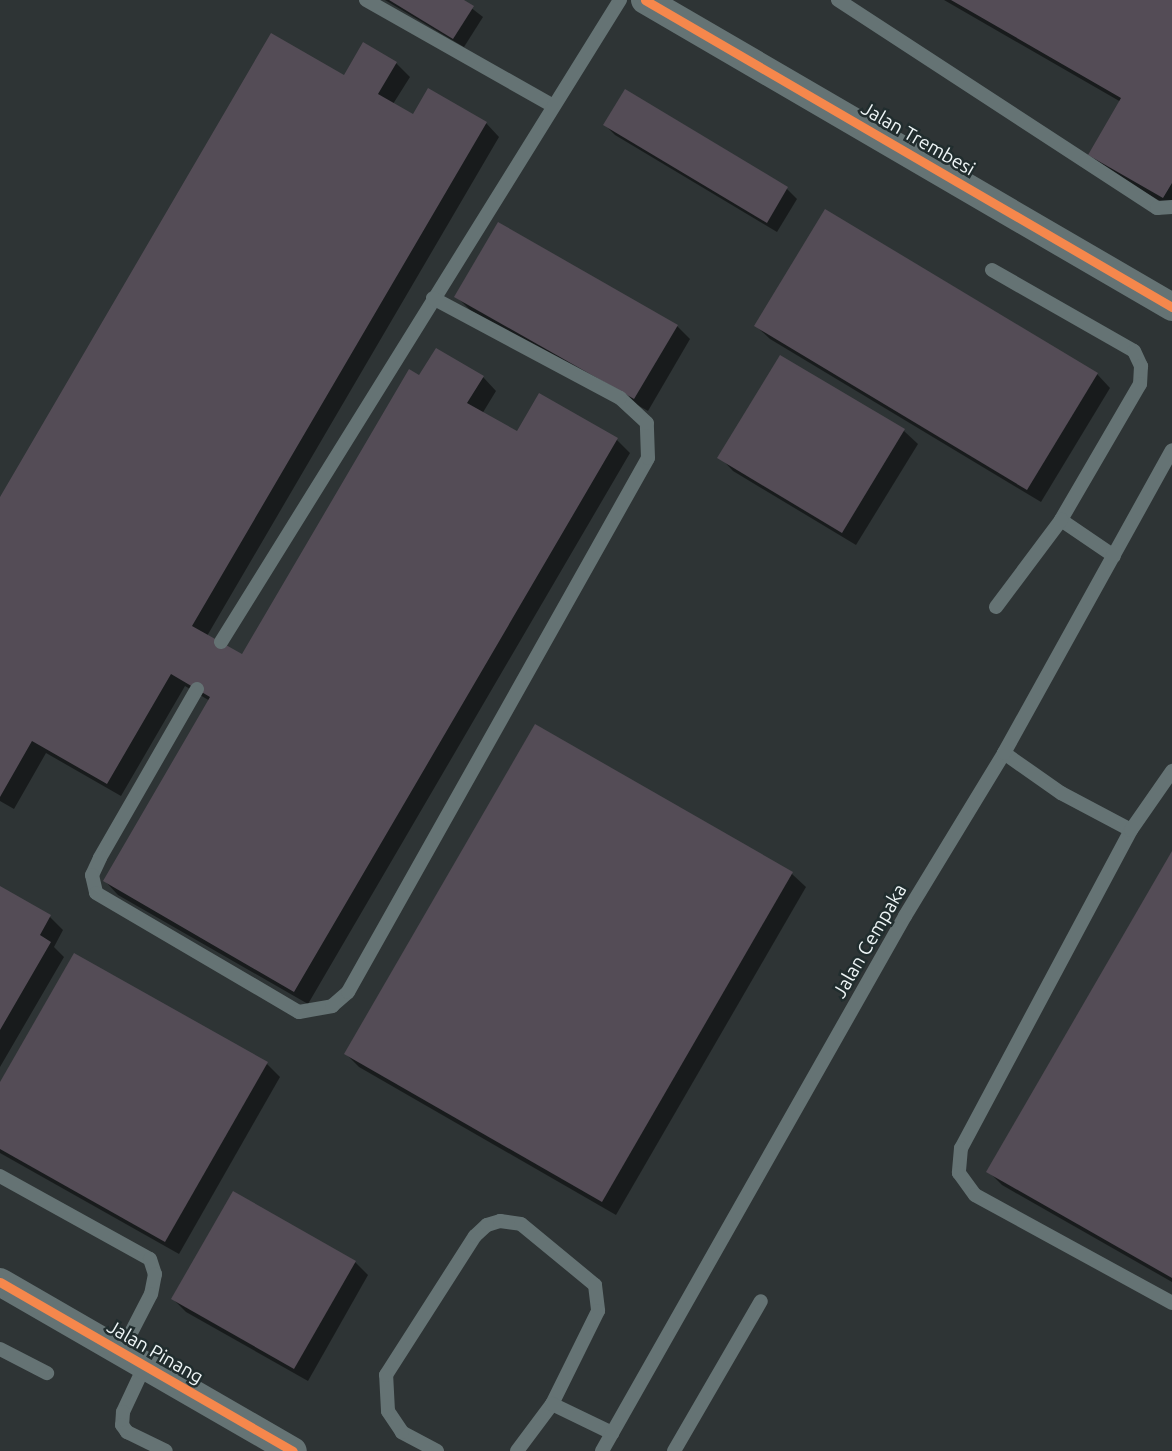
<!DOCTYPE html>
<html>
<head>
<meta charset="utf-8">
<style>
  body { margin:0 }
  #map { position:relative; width:1172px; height:1451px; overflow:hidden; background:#2e3435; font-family:Ubuntu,sans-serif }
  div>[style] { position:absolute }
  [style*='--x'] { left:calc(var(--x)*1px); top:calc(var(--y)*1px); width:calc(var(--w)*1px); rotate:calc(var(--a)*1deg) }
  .shadow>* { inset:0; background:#0007 }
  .building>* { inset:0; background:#544c56 }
  .lane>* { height:14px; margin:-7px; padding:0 7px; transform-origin:7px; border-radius:7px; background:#657374 }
  .street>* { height:28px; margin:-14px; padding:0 14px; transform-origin:14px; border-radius:14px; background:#657374 }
  .cycleway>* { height:9px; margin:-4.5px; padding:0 4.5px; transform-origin:4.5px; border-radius:4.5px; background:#f5874c }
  span { translate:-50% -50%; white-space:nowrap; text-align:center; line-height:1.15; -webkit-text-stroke:5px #212d2e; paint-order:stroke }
  .street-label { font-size:19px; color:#eef5f6 }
</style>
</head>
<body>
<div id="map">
  <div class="shadow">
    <i style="clip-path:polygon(385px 0,461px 0,483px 17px,464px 47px)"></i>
    <i style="clip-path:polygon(944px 0,1172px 0,1172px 208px,1103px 168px,1090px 155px,1121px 102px)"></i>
    <i style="clip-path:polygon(396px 63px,410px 77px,393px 104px,413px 116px,486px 123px,499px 137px,207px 636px,242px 657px,420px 378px,483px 377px,496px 391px,482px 414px,517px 434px,617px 440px,630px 453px,308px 1004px,118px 895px,105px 881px,210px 701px,185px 686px,121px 796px,46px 753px,14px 809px,0 801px,0 500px,345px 78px)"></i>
    <i style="clip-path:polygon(625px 92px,787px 189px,797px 199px,777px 232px,615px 135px,605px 125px)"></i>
    <i style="clip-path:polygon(456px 296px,677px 326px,690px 339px,648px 411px,470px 310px)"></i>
    <i style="clip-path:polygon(756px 326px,1097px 374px,1110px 388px,1041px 502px,770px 339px)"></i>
    <i style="clip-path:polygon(781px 357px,904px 431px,918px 444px,856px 545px,733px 471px,720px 457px)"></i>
    <i style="clip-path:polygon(536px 727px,792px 874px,806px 887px,616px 1215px,359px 1067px,346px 1054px)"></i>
    <i style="clip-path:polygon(1172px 854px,1172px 1282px,1002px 1185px,989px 1172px)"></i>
    <i style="clip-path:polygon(0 888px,50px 917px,63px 930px,54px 947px,64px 957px,0 1067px)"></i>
    <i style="clip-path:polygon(267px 1064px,280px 1077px,179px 1254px,0 1153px,0 1085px)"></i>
    <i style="clip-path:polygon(355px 1262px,368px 1275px,308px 1381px,186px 1312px,173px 1299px)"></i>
  </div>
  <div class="building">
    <i style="clip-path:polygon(389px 0,464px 0,474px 6px,453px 39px)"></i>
    <i style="clip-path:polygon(951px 0,1172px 0,1172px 183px,1163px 198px,1088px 155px,1121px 98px)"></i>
    <i style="clip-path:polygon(271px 33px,344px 75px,363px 42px,397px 62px,378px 94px,413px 114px,428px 88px,487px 122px,192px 626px,242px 654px,409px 369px,419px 375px,436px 348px,484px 376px,467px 403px,517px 431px,539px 393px,618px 438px,294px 992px,103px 881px,210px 697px,171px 674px,107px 784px,32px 741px,0 797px,0 497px)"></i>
    <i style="clip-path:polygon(625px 89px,788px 187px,767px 223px,603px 125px)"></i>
    <i style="clip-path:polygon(825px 209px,1098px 373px,1027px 490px,754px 326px)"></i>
    <i style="clip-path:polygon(498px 222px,678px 325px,634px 399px,454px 297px)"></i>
    <i style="clip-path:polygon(780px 355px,905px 429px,842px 533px,717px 458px)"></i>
    <i style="clip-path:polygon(535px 724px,793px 872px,602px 1202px,344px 1054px)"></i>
    <i style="clip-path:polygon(1172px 851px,1172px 1278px,986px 1172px)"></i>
    <i style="clip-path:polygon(0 886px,51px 915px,40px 935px,51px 942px,0 1030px)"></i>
    <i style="clip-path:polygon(74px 953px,268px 1062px,165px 1242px,0 1149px,0 1082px)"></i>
    <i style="clip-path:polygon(233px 1191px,356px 1261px,294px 1369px,171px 1299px)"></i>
  </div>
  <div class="lane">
    <i style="--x:366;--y:0;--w:215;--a:29.5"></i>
    <i style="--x:838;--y:0;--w:381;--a:33.1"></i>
    <i style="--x:1157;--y:208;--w:15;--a:-4"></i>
    <i style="--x:992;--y:270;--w:163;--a:29.7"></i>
    <i style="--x:1134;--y:351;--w:17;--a:65"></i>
    <i style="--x:1141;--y:366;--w:18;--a:93"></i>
    <i style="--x:1140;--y:384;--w:157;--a:120.2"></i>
    <i style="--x:1061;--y:520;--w:64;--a:34.2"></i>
    <i style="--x:996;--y:607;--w:109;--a:-53.2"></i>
    <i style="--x:221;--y:642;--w:756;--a:-58.14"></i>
    <i style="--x:197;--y:689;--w:195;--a:119.9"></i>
    <i style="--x:100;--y:858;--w:19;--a:115"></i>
    <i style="--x:92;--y:875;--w:18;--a:77"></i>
    <i style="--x:96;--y:893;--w:235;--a:30.4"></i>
    <i style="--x:299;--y:1012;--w:34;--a:-10"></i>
    <i style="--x:332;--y:1006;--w:21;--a:-41"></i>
    <i style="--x:348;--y:992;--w:612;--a:-60.67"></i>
    <i style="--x:648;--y:458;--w:35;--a:-92"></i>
    <i style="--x:647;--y:423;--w:37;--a:-137"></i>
    <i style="--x:620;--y:398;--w:212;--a:-151.9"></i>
    <i style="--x:1004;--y:753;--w:70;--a:35.1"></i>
    <i style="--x:1061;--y:793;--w:79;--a:27.9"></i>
    <i style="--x:1131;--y:830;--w:361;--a:118.1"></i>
    <i style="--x:961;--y:1148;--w:25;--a:95"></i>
    <i style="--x:959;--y:1173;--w:27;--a:54"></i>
    <i style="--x:975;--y:1195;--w:225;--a:28.7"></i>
    <i style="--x:1131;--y:830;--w:72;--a:-55.2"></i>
    <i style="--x:0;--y:1176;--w:171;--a:29"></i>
    <i style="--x:150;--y:1259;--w:16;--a:72"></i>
    <i style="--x:155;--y:1274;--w:20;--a:101"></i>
    <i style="--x:151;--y:1294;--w:65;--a:117.3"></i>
    <i style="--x:0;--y:1349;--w:53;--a:27.1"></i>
    <i style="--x:145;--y:1365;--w:52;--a:115.1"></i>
    <i style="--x:123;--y:1412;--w:13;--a:94"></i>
    <i style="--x:122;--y:1425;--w:9;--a:54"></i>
    <i style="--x:127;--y:1432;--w:43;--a:26"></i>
    <i style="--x:437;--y:1451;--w:40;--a:-152"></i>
    <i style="--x:402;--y:1432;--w:25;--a:-124"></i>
    <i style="--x:388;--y:1411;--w:36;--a:-93"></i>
    <i style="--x:386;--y:1375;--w:165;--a:-57.4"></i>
    <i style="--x:475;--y:1236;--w:16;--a:-43"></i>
    <i style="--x:487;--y:1225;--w:14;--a:-17"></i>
    <i style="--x:500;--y:1221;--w:21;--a:8"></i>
    <i style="--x:521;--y:1224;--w:96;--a:39.5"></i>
    <i style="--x:595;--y:1285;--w:26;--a:83"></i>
    <i style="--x:598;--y:1311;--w:104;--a:116.3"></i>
    <i style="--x:517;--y:1451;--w:59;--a:-53.3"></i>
    <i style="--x:552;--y:1404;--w:67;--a:25.8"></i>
    <i style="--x:602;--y:1451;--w:615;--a:-60.47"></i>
    <i style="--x:905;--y:916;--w:191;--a:-58.7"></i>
    <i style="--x:1004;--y:753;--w:346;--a:-61"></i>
    <i style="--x:674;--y:1451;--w:173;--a:-59.9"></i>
  </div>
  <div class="street">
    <i style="--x:645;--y:0;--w:610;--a:30.22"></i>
    <i style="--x:0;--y:1282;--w:338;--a:30"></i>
  </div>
  <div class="cycleway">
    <i style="--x:645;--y:0;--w:610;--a:30.22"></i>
    <i style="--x:0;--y:1282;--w:338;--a:30"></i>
  </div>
  <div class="street-label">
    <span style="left:918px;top:139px;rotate:30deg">Jalan Trembesi</span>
    <span style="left:870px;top:941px;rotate:-60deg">Jalan Cempaka</span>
    <span style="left:155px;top:1352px;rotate:30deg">Jalan Pinang</span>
  </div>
</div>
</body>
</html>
